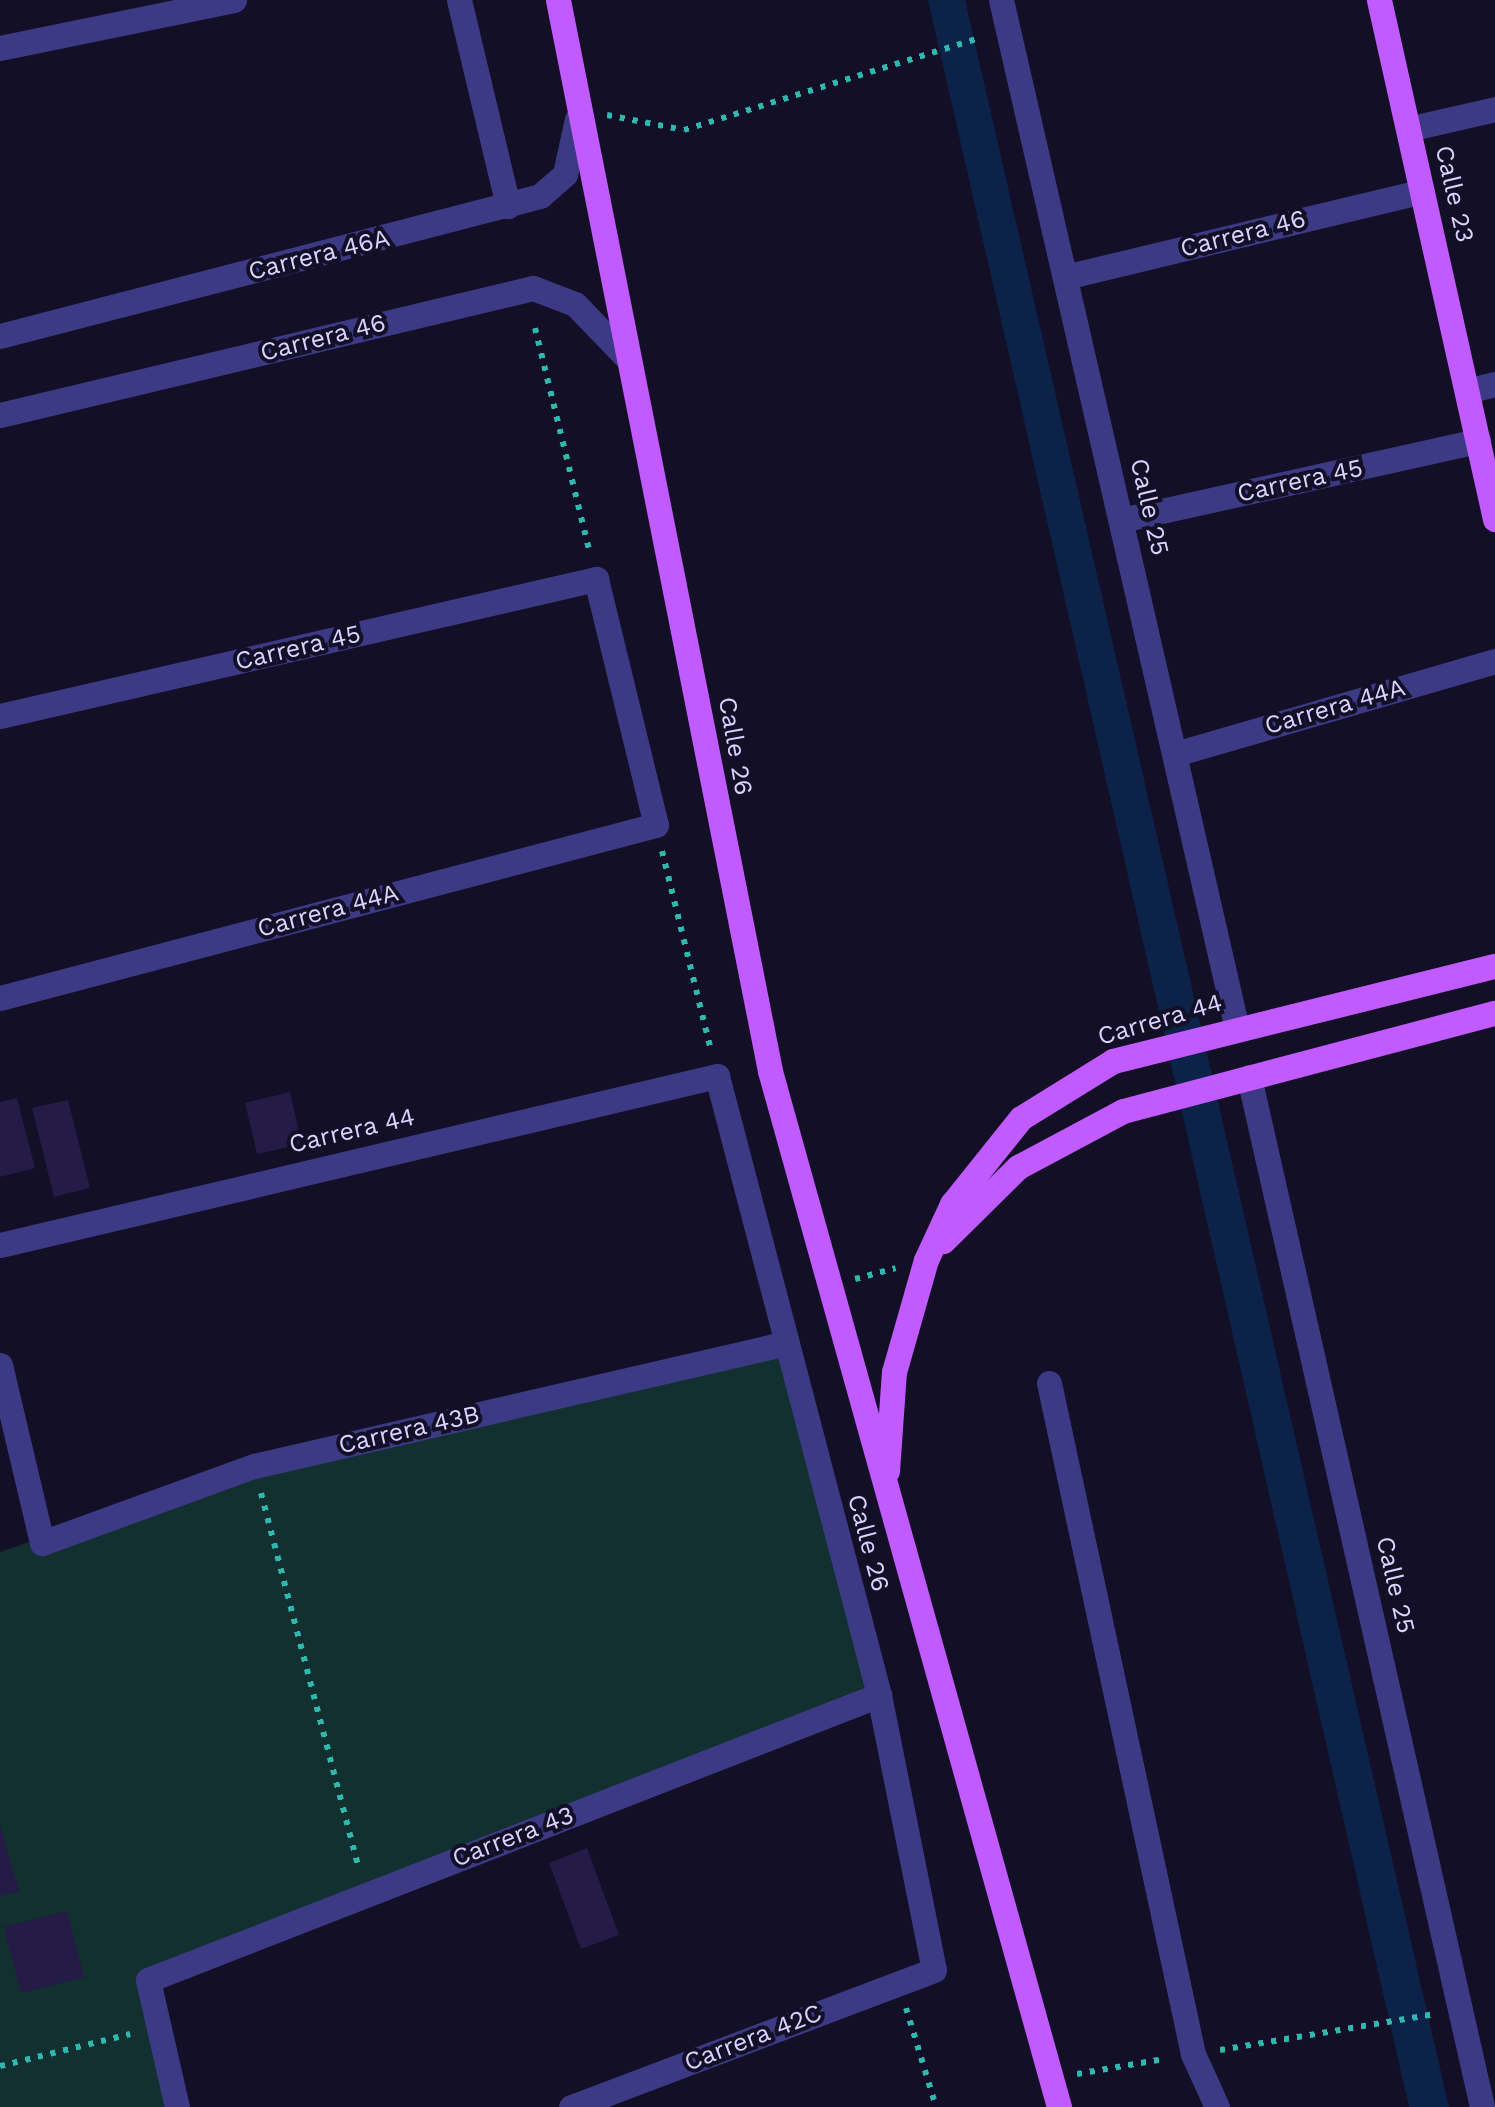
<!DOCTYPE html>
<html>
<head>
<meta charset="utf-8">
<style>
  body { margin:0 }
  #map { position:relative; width:1495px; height:2107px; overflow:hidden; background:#130f26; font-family:"Work Sans",sans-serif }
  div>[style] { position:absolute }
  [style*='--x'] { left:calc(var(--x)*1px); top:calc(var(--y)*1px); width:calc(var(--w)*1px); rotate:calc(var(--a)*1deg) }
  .green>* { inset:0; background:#12302f }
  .water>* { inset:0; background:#0c2248 }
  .building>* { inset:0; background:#241b47 }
  .path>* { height:6px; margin-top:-3px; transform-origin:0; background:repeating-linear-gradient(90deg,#2fb8b0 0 5px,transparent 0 13px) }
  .minor>* { height:25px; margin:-12.5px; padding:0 12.5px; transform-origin:12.5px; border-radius:12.5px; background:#3d3a85 }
  .major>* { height:25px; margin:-12.5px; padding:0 12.5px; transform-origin:12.5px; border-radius:12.5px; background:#c25bff }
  span { translate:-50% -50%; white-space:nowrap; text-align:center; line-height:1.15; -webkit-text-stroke:8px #130f26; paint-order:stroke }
  .street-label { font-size:25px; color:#d9d4ff }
</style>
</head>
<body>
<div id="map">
  <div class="green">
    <i style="clip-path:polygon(783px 1344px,879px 1695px,148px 1980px,177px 2107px,0 2107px,0 1552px,254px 1466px)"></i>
  </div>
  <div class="water">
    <i style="clip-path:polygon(928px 0,965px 0,1449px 2107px,1409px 2107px)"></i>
  </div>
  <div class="building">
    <i style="clip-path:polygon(290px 1092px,302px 1144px,257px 1154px,245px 1103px)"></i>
    <i style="clip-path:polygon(17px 1098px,35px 1168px,0 1177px,0 1102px)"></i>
    <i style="clip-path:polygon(68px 1100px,90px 1188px,54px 1197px,32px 1108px)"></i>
    <i style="clip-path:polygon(0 1825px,19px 1891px,0 1896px)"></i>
    <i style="clip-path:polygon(587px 1848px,619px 1935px,581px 1949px,549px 1863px)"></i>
    <i style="clip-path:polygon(67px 1911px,84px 1977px,21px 1993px,4px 1927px)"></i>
  </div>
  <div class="path">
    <i style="--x:607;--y:115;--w:78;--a:11"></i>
    <i style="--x:684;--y:130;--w:309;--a:-17.3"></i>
    <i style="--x:535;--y:328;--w:233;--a:76.3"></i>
    <i style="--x:662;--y:851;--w:202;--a:76.2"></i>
    <i style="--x:855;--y:1279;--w:42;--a:-15"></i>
    <i style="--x:261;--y:1493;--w:388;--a:75.4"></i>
    <i style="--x:906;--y:2008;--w:103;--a:73.1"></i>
    <i style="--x:1220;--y:2050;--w:218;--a:-9.5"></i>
    <i style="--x:0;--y:2066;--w:134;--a:-13.8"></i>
    <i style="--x:1077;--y:2074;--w:88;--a:-9.8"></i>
  </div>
  <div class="minor">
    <i style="--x:459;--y:0;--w:212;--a:76.6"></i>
    <i style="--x:1001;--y:0;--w:1056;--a:77.08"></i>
    <i style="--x:0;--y:48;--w:239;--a:-11.6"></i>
    <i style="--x:1408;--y:129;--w:89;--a:-12.9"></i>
    <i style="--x:1065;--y:277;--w:367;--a:-13.5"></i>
    <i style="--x:0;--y:336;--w:558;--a:-14.53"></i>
    <i style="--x:540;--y:196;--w:33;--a:-41"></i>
    <i style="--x:565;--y:174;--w:56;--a:-77.7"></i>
    <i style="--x:1467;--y:391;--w:29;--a:-14"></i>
    <i style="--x:0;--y:415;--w:548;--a:-13.4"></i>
    <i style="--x:533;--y:288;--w:45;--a:20.9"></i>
    <i style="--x:575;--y:304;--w:71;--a:46.1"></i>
    <i style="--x:1121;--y:520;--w:366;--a:-12.5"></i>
    <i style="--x:0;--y:716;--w:612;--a:-12.95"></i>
    <i style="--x:596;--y:579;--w:253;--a:76.3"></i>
    <i style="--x:656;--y:825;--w:678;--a:165.23"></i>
    <i style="--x:1175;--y:754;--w:333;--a:-16.2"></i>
    <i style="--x:1249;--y:1077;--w:1056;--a:77.25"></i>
    <i style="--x:0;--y:1245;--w:737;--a:-13.26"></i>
    <i style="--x:717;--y:1076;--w:640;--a:75.33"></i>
    <i style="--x:879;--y:1695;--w:280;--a:78.7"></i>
    <i style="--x:934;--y:1970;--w:388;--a:159.3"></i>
    <i style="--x:0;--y:1365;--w:183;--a:76.7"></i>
    <i style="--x:42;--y:1543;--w:226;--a:-20"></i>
    <i style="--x:254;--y:1466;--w:543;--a:-12.99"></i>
    <i style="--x:1049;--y:1383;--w:686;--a:77.89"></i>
    <i style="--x:1193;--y:2054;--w:58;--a:65.6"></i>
    <i style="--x:177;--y:2107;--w:130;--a:-102.9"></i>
    <i style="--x:148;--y:1980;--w:785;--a:-21.3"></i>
  </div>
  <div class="major">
    <i style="--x:558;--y:0;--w:1092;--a:78.8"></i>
    <i style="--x:770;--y:1071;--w:1076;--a:74.41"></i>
    <i style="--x:1379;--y:0;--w:532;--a:77.4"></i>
    <i style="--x:943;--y:1241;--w:105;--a:-44.6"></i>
    <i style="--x:1018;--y:1167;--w:119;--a:-28.1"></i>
    <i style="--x:1123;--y:1111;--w:385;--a:-14.8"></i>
    <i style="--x:887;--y:1471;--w:99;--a:-86"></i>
    <i style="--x:894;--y:1372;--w:116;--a:-74.1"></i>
    <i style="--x:926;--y:1260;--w:62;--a:-65.1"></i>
    <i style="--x:952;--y:1204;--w:110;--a:-51.3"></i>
    <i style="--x:1021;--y:1118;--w:108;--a:-31.8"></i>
    <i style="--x:1113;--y:1061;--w:394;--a:-14"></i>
  </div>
  <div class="street-label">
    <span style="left:1454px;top:194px;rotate:77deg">Calle 23</span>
    <span style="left:1243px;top:234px;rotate:-14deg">Carrera 46</span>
    <span style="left:319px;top:255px;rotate:-14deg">Carrera 46A</span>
    <span style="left:323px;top:338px;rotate:-14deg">Carrera 46</span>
    <span style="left:1300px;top:481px;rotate:-12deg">Carrera 45</span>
    <span style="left:1149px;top:507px;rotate:77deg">Calle 25</span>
    <span style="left:298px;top:648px;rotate:-13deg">Carrera 45</span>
    <span style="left:1335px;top:707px;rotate:-16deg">Carrera 44A</span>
    <span style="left:735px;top:746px;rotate:80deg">Calle 26</span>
    <span style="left:328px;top:911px;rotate:-15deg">Carrera 44A</span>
    <span style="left:1160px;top:1020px;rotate:-16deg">Carrera 44</span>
    <span style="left:352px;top:1131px;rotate:-13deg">Carrera 44</span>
    <span style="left:409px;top:1430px;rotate:-13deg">Carrera 43B</span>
    <span style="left:868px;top:1543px;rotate:75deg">Calle 26</span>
    <span style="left:1395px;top:1585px;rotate:77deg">Calle 25</span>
    <span style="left:513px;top:1837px;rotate:-21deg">Carrera 43</span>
    <span style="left:753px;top:2038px;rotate:-21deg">Carrera 42C</span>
  </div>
</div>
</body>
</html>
